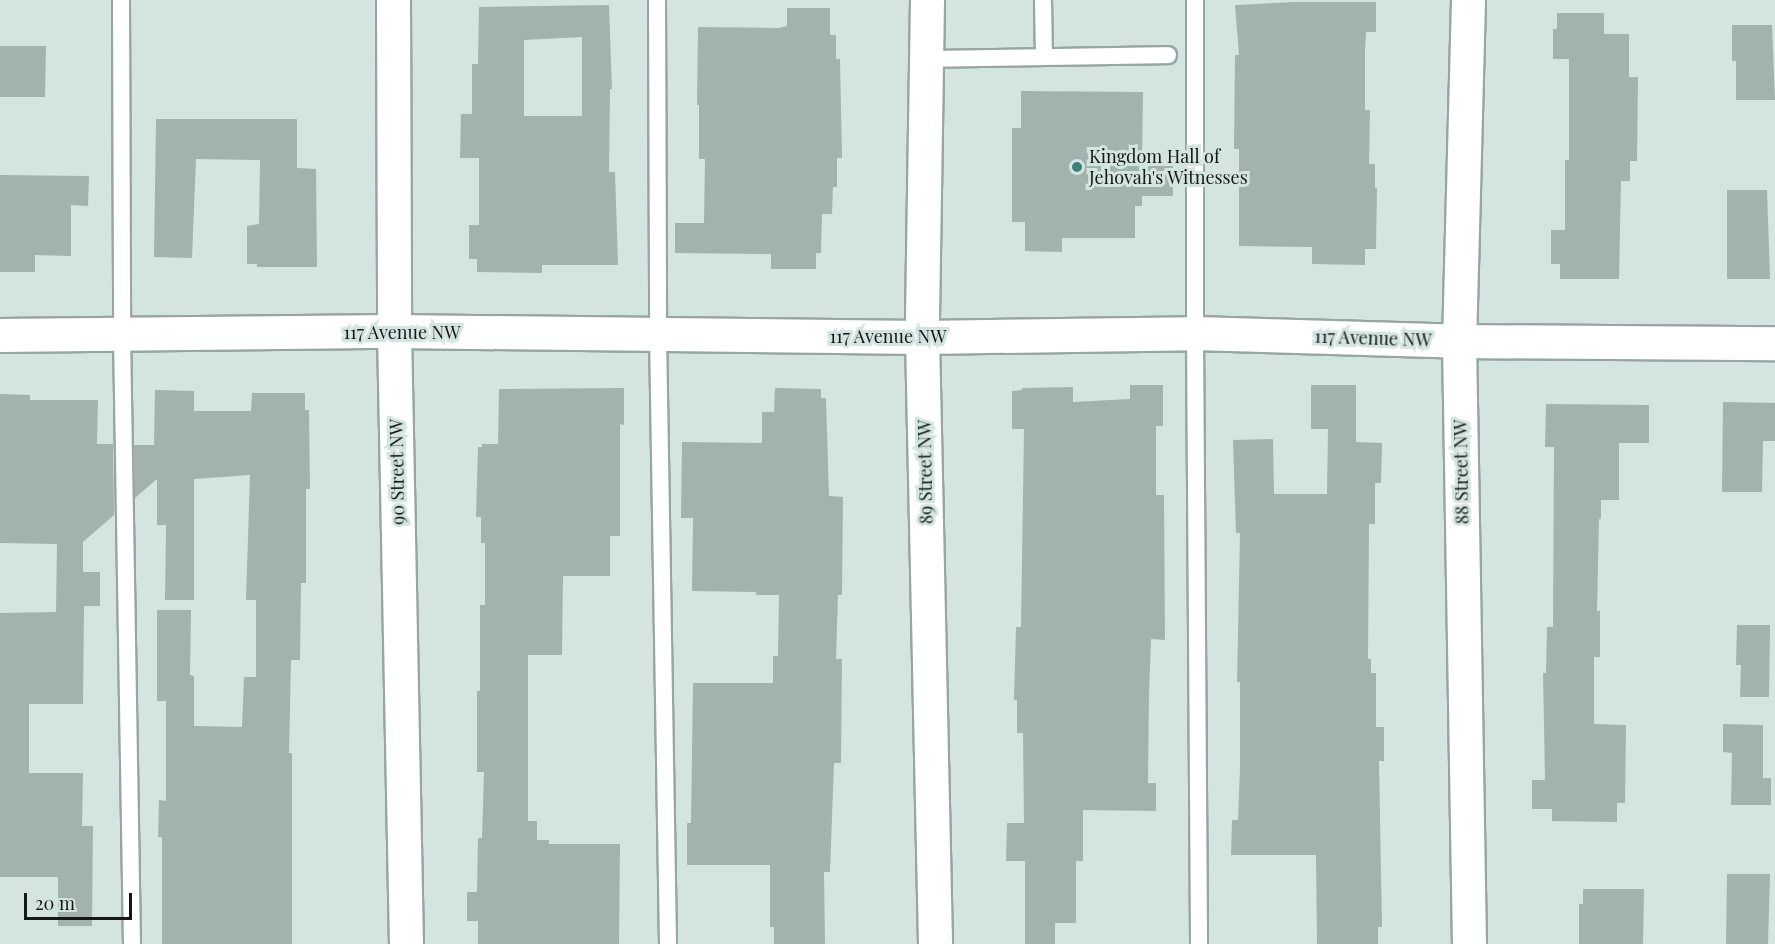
<!DOCTYPE html>
<html>
<head>
<meta charset="utf-8">
<style>
  body { margin:0 }
  #map { position:relative; width:1775px; height:944px; overflow:hidden; background:#d4e4e1; font-family:"Playfair Display",serif }
  div>[style] { position:absolute }
  [style*='--x'] { left:calc(var(--x)*1px); top:calc(var(--y)*1px); width:calc(var(--w)*1px); rotate:calc(var(--a)*1deg) }
  .building>* { inset:0; background:#a2b2af }
  .roads { filter:drop-shadow(2px 0 #97a6a3) drop-shadow(-2px 0 #97a6a3) drop-shadow(0 2px #97a6a3) drop-shadow(0 -2px #97a6a3) }
  .lane>* { height:16px; margin:-8px; padding:0 8px; transform-origin:8px; border-radius:8px; background:#fff }
  .street>* { height:33px; margin:-16.5px; padding:0 16.5px; transform-origin:16.5px; border-radius:16.5px; background:#fff }
  .dots>* { width:16px; height:16px; translate:-50% -50%; box-sizing:border-box; border:3px solid #d4e4e1; border-radius:50% }
  span { translate:-50% -50%; white-space:nowrap; text-align:center; line-height:1.15; -webkit-text-stroke:6px #d4e4e1; paint-order:stroke }
  .poi-label { font-size:18px; color:#141918 }
  .left { translate:0 -50%; text-align:left }
  .street-label { font-size:18px; color:#141918 }
  .scale { position:absolute; left:24px; top:893px; width:108px; height:27px; box-sizing:border-box; border:3px solid #141918; border-top:0; padding-left:8px; font-size:18px; line-height:21px; white-space:nowrap; color:#141918; -webkit-text-stroke:4px #d4e4e1; paint-order:stroke }
</style>
</head>
<body>
<div id="map">
  <div class="building">
    <i style="clip-path:polygon(1295px 2px,1376px 2px,1376px 32px,1366px 32px,1365px 50px,1365px 110px,1370px 110px,1369px 164px,1375px 164px,1375px 188px,1377px 188px,1376px 249px,1365px 249px,1365px 265px,1312px 264px,1312px 247px,1239px 246px,1239px 149px,1234px 149px,1235px 55px,1239px 55px,1235px 5px)"></i>
    <i style="clip-path:polygon(evenodd,609px 5px,612px 89px,610px 89px,609px 172px,615px 172px,618px 265px,542px 265px,542px 273px,477px 272px,477px 259px,469px 259px,469px 225px,479px 225px,479px 158px,460px 158px,461px 114px,472px 114px,472px 64px,478px 64px,479px 7px,609px 5px,582px 37px,582px 116px,524px 116px,524px 40px,582px 37px)"></i>
    <i style="clip-path:polygon(787px 8px,830px 8px,830px 35px,836px 35px,836px 59px,840px 59px,842px 158px,837px 158px,837px 187px,833px 187px,832px 214px,822px 214px,821px 253px,816px 253px,816px 269px,771px 269px,771px 254px,675px 253px,675px 223px,704px 223px,705px 159px,699px 159px,699px 105px,697px 105px,698px 27px,779px 28px,787px 26px)"></i>
    <i style="clip-path:polygon(1557px 13px,1604px 13px,1604px 34px,1629px 34px,1629px 77px,1638px 77px,1637px 161px,1630px 161px,1630px 181px,1621px 181px,1619px 279px,1560px 279px,1560px 264px,1551px 264px,1551px 230px,1565px 230px,1565px 160px,1569px 160px,1569px 59px,1553px 59px,1553px 29px,1557px 29px)"></i>
    <i style="clip-path:polygon(1732px 25px,1772px 25px,1775px 100px,1736px 100px,1736px 61px,1732px 61px)"></i>
    <i style="clip-path:polygon(0 46px,46px 46px,45px 97px,0 97px)"></i>
    <i style="clip-path:polygon(1021px 91px,1143px 92px,1142px 163px,1173px 163px,1173px 196px,1142px 196px,1142px 206px,1135px 206px,1135px 238px,1062px 238px,1062px 252px,1025px 251px,1025px 222px,1012px 222px,1012px 128px,1021px 128px)"></i>
    <i style="clip-path:polygon(156px 119px,297px 119px,297px 168px,316px 169px,317px 267px,257px 267px,257px 264px,247px 264px,247px 226px,259px 224px,260px 160px,196px 159px,192px 258px,154px 257px)"></i>
    <i style="clip-path:polygon(0 175px,89px 176px,88px 206px,71px 205px,71px 256px,35px 255px,35px 272px,0 272px)"></i>
    <i style="clip-path:polygon(1727px 190px,1767px 190px,1770px 279px,1727px 279px)"></i>
    <i style="clip-path:polygon(1130px 385px,1163px 385px,1163px 426px,1156px 426px,1156px 495px,1164px 495px,1165px 640px,1151px 639px,1149px 694px,1148px 783px,1156px 783px,1156px 811px,1083px 810px,1083px 861px,1076px 861px,1076px 923px,1055px 923px,1055px 944px,1025px 944px,1025px 861px,1006px 861px,1007px 823px,1024px 823px,1023px 733px,1017px 733px,1017px 700px,1014px 700px,1016px 627px,1021px 627px,1024px 429px,1012px 429px,1012px 391px,1022px 390px,1022px 388px,1073px 387px,1073px 402px,1130px 399px)"></i>
    <i style="clip-path:polygon(1311px 385px,1356px 385px,1356px 442px,1382px 443px,1381px 483px,1375px 483px,1375px 524px,1369px 524px,1368px 659px,1371px 659px,1371px 673px,1376px 673px,1376px 727px,1384px 727px,1384px 761px,1379px 761px,1382px 927px,1378px 927px,1378px 944px,1317px 944px,1316px 855px,1231px 855px,1232px 820px,1238px 820px,1240px 770px,1240px 682px,1237px 682px,1240px 533px,1236px 533px,1233px 440px,1273px 439px,1274px 494px,1327px 494px,1328px 429px,1311px 429px)"></i>
    <i style="clip-path:polygon(624px 388px,624px 425px,620px 424px,620px 536px,610px 536px,610px 576px,563px 576px,562px 655px,528px 655px,528px 821px,537px 821px,537px 840px,549px 840px,549px 844px,620px 844px,619px 944px,478px 944px,478px 921px,467px 921px,467px 892px,477px 892px,478px 838px,482px 838px,484px 772px,477px 772px,477px 691px,480px 691px,480px 605px,485px 605px,485px 543px,481px 543px,481px 517px,476px 517px,478px 447px,482px 447px,482px 444px,498px 444px,499px 389px)"></i>
    <i style="clip-path:polygon(775px 388px,821px 389px,821px 398px,826px 398px,829px 496px,843px 497px,842px 595px,838px 595px,836px 659px,842px 659px,841px 763px,834px 763px,830px 872px,824px 872px,825px 944px,774px 944px,774px 927px,770px 927px,770px 865px,687px 865px,687px 823px,691px 823px,693px 683px,773px 683px,773px 656px,778px 656px,779px 595px,756px 595px,756px 592px,692px 591px,693px 518px,681px 518px,682px 442px,762px 443px,762px 412px,774px 412px)"></i>
    <i style="clip-path:polygon(155px 390px,194px 391px,194px 411px,251px 411px,252px 393px,305px 393px,305px 410px,309px 410px,310px 489px,306px 489px,306px 583px,301px 583px,300px 660px,291px 660px,289px 753px,292px 753px,292px 944px,162px 944px,162px 837px,158px 837px,159px 800px,166px 801px,166px 701px,157px 701px,157px 610px,191px 610px,190px 675px,194px 676px,194px 726px,242px 727px,244px 677px,256px 677px,256px 600px,246px 600px,250px 475px,194px 479px,194px 600px,165px 600px,166px 525px,157px 525px,157px 479px,135px 498px,134px 445px,154px 445px)"></i>
    <i style="clip-path:polygon(0 394px,30px 395px,30px 400px,98px 400px,97px 444px,113px 444px,114px 515px,83px 542px,83px 572px,100px 572px,100px 606px,84px 606px,83px 704px,29px 704px,29px 773px,83px 773px,82px 826px,93px 826px,92px 926px,58px 926px,58px 877px,0 877px,0 613px,56px 612px,57px 544px,0 543px)"></i>
    <i style="clip-path:polygon(1723px 402px,1775px 403px,1775px 441px,1763px 441px,1762px 492px,1722px 492px)"></i>
    <i style="clip-path:polygon(1546px 404px,1649px 405px,1649px 443px,1619px 443px,1619px 500px,1601px 500px,1601px 519px,1599px 519px,1597px 611px,1600px 611px,1600px 657px,1594px 657px,1594px 724px,1626px 725px,1625px 803px,1617px 803px,1617px 822px,1552px 821px,1552px 809px,1532px 809px,1532px 780px,1545px 780px,1543px 673px,1546px 673px,1547px 627px,1553px 627px,1554px 447px,1545px 447px)"></i>
    <i style="clip-path:polygon(1737px 625px,1770px 625px,1769px 697px,1740px 697px,1741px 665px,1736px 665px)"></i>
    <i style="clip-path:polygon(1723px 724px,1763px 725px,1763px 778px,1771px 778px,1771px 805px,1731px 805px,1732px 753px,1723px 752px)"></i>
    <i style="clip-path:polygon(1727px 874px,1770px 874px,1768px 944px,1726px 944px)"></i>
    <i style="clip-path:polygon(1583px 889px,1644px 889px,1643px 944px,1579px 944px,1579px 904px,1583px 904px)"></i>
  </div>
  <div class="roads">
    <div class="lane">
      <i style="--x:121;--y:0;--w:335;--a:89.8"></i>
      <i style="--x:122;--y:335;--w:609;--a:89.06"></i>
      <i style="--x:657;--y:0;--w:333;--a:89.8"></i>
      <i style="--x:658;--y:333;--w:611;--a:89.06"></i>
      <i style="--x:1043;--y:0;--w:57;--a:89"></i>
      <i style="--x:1195;--y:0;--w:333;--a:90"></i>
      <i style="--x:1195;--y:333;--w:611;--a:89.62"></i>
      <i style="--x:926;--y:59;--w:242;--a:-0.9"></i>
    </div>
    <div class="street">
      <i style="--x:393;--y:0;--w:331;--a:89.8"></i>
      <i style="--x:394;--y:331;--w:613;--a:88.88"></i>
      <i style="--x:927;--y:0;--w:337;--a:90.9"></i>
      <i style="--x:922;--y:337;--w:607;--a:88.77"></i>
      <i style="--x:1468;--y:0;--w:341;--a:91.5"></i>
      <i style="--x:1459;--y:341;--w:603;--a:89.05"></i>
      <i style="--x:0;--y:335;--w:394;--a:-0.6"></i>
      <i style="--x:394;--y:331;--w:528;--a:0.65"></i>
      <i style="--x:922;--y:337;--w:273;--a:-0.8"></i>
      <i style="--x:1195;--y:333;--w:264;--a:1.7"></i>
      <i style="--x:1459;--y:341;--w:316;--a:0.4"></i>
    </div>
  </div>
  <div class="dots">
    <i style="left:1077px;top:167px;background:#3d8278"></i>
  </div>
  <div class="poi-label">
    <span class="left" style="left:1089px;top:167px">Kingdom Hall of<br>Jehovah's Witnesses</span>
  </div>
  <div class="street-label">
    <span style="left:402px;top:332px">117 Avenue NW</span>
    <span style="left:888px;top:336px">117 Avenue NW</span>
    <span style="left:1373px;top:338px;rotate:2deg">117 Avenue NW</span>
    <span style="left:397px;top:472px;rotate:-91deg">90 Street NW</span>
    <span style="left:925px;top:472px;rotate:-91deg">89 Street NW</span>
    <span style="left:1461px;top:472px;rotate:-91deg">88 Street NW</span>
  </div>
  <div class="scale">20 m</div>
</div>
</body>
</html>
